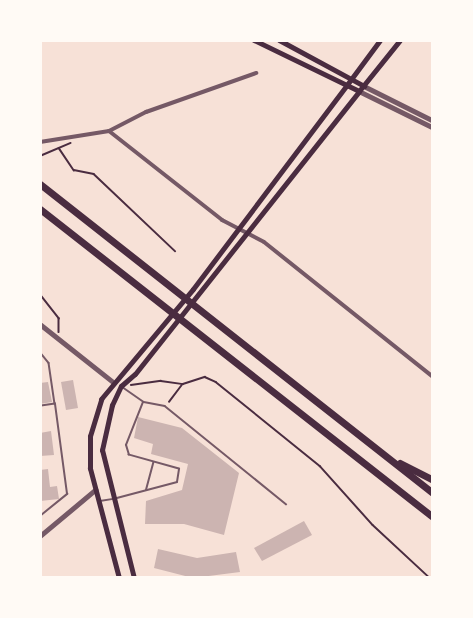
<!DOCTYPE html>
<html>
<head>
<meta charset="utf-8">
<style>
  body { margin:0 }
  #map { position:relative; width:473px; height:618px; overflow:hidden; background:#f7e1d7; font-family:"Open Sans",sans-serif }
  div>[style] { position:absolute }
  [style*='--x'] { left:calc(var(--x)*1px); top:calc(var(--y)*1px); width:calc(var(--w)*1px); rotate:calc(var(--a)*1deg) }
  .building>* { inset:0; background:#ccb4b1 }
  .path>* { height:1.5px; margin:-0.75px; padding:0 0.75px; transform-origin:0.75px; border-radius:0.75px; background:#4a2c40 }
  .service>* { height:1.5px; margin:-0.75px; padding:0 0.75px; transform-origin:0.75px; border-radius:0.75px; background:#755966 }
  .minor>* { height:4px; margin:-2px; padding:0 2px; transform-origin:2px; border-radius:2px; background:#755966 }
  .tertiary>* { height:4.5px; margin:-2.25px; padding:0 2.25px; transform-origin:2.25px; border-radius:2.25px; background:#755966 }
  .secondary>* { height:5px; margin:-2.5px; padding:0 2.5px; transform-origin:2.5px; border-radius:2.5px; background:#4a2c40 }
  .primary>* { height:5px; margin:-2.5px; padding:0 2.5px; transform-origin:2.5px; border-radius:2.5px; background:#4a2c40 }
  .motorway>* { height:7px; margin:-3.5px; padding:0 3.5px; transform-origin:3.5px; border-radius:3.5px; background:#4a2c40 }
  span { translate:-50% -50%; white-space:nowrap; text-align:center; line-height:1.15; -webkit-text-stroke:6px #fffaf5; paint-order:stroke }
  .frame { position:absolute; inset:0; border:42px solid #fffaf5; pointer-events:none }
</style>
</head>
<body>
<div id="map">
  <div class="building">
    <i style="clip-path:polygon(73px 380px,78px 408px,66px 410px,61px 382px)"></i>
    <i style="clip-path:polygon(48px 382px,52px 402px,40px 404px,40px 383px)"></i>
    <i style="clip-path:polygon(138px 417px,182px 428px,239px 473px,224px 535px,184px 524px,145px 524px,146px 501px,182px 490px,188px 464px,151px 454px,153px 444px,134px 438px)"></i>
    <i style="clip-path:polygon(51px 431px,54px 455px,40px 456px,40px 433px)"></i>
    <i style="clip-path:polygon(48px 469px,50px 487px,57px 486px,59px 499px,40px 501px,40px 470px)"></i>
    <i style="clip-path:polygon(304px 521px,312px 535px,262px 561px,254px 548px)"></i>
    <i style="clip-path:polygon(158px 549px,197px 558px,236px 552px,240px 572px,193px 578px,154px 568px)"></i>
  </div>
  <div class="path">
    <i style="--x:59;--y:148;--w:27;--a:56"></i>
    <i style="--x:74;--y:170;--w:20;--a:11"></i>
    <i style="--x:94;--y:174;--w:112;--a:43.5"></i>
    <i style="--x:40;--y:156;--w:33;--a:-23"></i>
    <i style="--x:40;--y:294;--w:31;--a:52"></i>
    <i style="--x:59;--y:318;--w:14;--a:90"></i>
    <i style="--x:131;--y:385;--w:30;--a:-8"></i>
    <i style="--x:161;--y:381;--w:22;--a:8"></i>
    <i style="--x:183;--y:384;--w:23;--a:-18"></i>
    <i style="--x:205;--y:377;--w:12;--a:24"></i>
    <i style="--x:216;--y:382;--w:134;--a:38.9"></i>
    <i style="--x:320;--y:466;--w:79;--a:48.1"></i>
    <i style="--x:373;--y:525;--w:78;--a:42.9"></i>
    <i style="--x:169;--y:402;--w:21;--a:-53"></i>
  </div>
  <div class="service">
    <i style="--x:40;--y:352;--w:14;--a:51"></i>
    <i style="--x:49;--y:363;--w:41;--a:81.7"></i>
    <i style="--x:55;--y:404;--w:15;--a:172"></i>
    <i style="--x:144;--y:402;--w:21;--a:11"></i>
    <i style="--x:165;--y:406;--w:156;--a:39"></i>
    <i style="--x:146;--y:490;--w:28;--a:-75"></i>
    <i style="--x:117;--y:498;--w:62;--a:-14.9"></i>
    <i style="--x:177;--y:482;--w:13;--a:-81"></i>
    <i style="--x:179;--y:469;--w:52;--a:-164.4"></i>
    <i style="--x:129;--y:455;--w:10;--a:-107"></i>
    <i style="--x:126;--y:445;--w:46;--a:-68.4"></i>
    <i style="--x:143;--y:402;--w:24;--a:-145"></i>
    <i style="--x:100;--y:501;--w:13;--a:-9"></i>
    <i style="--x:40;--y:516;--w:35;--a:-39"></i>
    <i style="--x:67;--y:494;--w:91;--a:-97.6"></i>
  </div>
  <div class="minor">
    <i style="--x:109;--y:131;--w:144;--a:38.2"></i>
    <i style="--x:222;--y:220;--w:47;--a:27.6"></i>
    <i style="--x:264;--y:242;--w:215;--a:38.6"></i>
    <i style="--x:40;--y:142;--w:70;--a:-9.1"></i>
    <i style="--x:109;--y:131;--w:42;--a:-27.2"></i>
    <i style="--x:146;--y:112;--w:117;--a:-19.5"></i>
  </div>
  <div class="tertiary">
    <i style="--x:364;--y:86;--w:76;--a:26.6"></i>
    <i style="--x:359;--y:91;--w:81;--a:26.3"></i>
    <i style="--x:40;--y:324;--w:92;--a:38.4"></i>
    <i style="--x:40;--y:536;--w:72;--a:-39.9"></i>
  </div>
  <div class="secondary">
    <i style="--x:279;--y:40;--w:97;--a:28.4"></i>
    <i style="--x:119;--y:578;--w:114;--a:-104.8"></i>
    <i style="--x:90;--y:468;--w:32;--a:-90"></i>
    <i style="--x:90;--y:436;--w:39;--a:-73"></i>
    <i style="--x:101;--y:399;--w:143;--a:-50.1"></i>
    <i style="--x:193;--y:289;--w:254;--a:-53"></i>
    <i style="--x:134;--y:578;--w:132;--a:-104"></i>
    <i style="--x:102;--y:450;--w:46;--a:-77.5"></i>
    <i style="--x:112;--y:405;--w:21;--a:-65"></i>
    <i style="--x:121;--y:386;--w:18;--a:-41"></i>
    <i style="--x:135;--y:374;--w:361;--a:-51.6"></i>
    <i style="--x:359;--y:91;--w:117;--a:-154.1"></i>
  </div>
  <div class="primary">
    <i style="--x:346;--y:86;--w:57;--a:-53.5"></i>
    <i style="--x:359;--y:91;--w:65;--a:-51.2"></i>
  </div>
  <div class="motorway">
    <i style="--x:40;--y:184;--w:499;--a:38.2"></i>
    <i style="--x:40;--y:209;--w:498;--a:38.1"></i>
    <i style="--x:400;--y:463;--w:36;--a:27"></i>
  </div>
  <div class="frame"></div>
</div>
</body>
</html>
